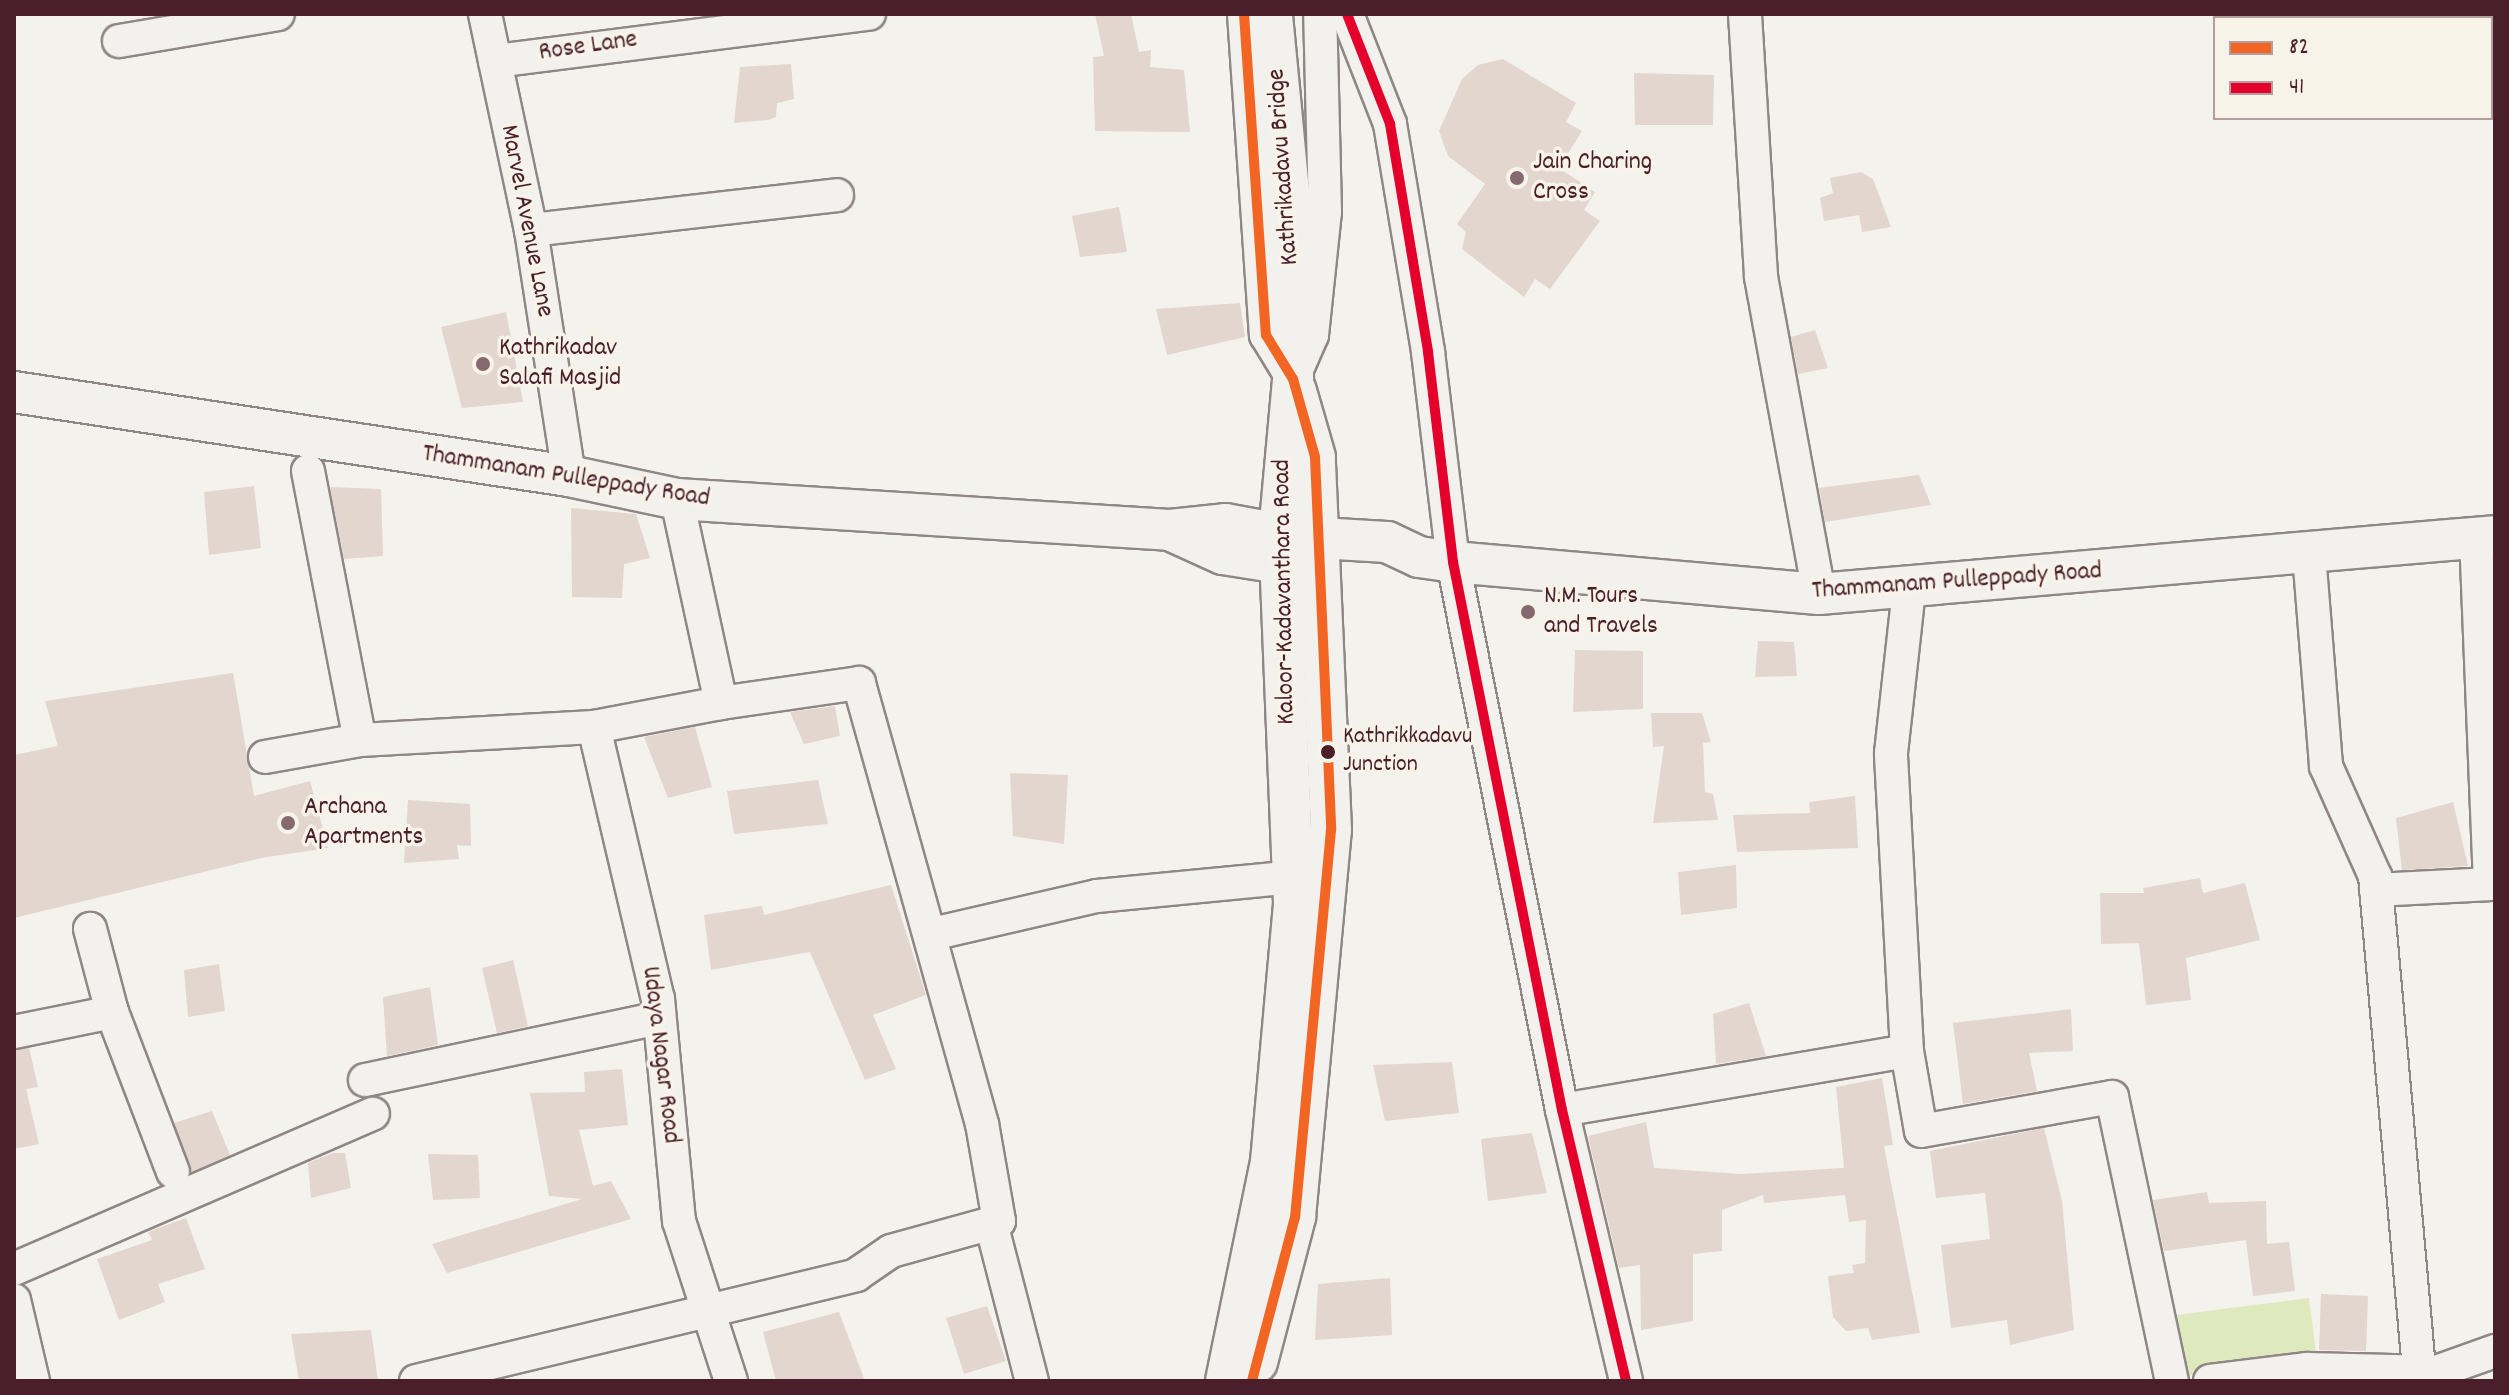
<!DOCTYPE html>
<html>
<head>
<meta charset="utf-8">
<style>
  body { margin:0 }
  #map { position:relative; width:2509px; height:1395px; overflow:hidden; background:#f4f2ec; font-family:Dekko,sans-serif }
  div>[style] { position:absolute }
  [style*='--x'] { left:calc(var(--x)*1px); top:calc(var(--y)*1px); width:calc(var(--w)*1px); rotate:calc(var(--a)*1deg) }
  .green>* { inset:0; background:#deeabe }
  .building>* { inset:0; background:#e2d6cf }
  .roads { filter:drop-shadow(2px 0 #8f8685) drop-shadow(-2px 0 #8f8685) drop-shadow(0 2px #8f8685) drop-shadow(0 -2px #8f8685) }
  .minor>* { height:32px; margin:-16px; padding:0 16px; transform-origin:16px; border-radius:16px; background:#f2f1ed }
  .major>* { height:40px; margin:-20px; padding:0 20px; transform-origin:20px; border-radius:20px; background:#f2f1ed }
  .bus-1>* { height:10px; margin:-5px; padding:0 5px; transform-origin:5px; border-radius:5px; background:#f26522 }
  .bus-2>* { height:10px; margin:-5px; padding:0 5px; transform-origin:5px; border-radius:5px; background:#e4002b }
  .dots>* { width:22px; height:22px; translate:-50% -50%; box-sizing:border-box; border:4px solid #f7f3e8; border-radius:50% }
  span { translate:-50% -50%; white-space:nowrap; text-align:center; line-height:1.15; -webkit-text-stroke:7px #f7f3e8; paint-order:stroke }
  .bus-label { font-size:24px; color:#4a1f2b }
  .left { translate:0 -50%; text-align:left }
  .street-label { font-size:26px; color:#4a1f2b }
  .poi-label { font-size:26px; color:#4a1f2b }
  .frame { position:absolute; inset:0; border:16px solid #4a1f2b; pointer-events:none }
  .legend { position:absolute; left:2213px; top:16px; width:280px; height:104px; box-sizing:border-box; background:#f7f3e8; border:2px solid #b29e9c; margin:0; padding:10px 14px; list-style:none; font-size:24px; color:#4a1f2b }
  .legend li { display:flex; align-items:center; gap:16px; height:40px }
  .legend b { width:40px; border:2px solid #b29e9c }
</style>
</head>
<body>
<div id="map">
  <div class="green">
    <i style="clip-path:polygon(2309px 1298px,2317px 1360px,2184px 1376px,2176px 1315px)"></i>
  </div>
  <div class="building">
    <i style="clip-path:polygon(1095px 14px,1131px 14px,1139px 52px,1151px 50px,1150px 67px,1184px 70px,1190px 132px,1095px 131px,1093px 57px,1104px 56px)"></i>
    <i style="clip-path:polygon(1503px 59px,1576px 103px,1566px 122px,1582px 131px,1559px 168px,1595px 192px,1584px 210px,1600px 221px,1550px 289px,1535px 279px,1524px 297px,1462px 249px,1466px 232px,1457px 224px,1485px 184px,1448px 156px,1439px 131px,1462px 79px,1478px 65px)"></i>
    <i style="clip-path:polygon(791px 64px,794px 99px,777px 103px,776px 117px,768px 120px,734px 123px,740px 67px)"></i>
    <i style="clip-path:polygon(1634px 73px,1714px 75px,1713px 125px,1635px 125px)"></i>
    <i style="clip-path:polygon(1861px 172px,1873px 179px,1891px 227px,1862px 232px,1859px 215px,1824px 221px,1820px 198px,1833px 193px,1830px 178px)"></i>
    <i style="clip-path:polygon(1119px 207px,1127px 252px,1080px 257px,1072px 216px)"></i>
    <i style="clip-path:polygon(1240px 303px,1245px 337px,1167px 355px,1156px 309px)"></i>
    <i style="clip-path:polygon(506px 312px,523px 402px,462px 408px,441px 327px)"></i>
    <i style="clip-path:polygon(1815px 330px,1828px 368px,1798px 374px,1791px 337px)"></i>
    <i style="clip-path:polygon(1919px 475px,1931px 505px,1825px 522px,1819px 488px)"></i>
    <i style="clip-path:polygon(254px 486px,261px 548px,209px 555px,204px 492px)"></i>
    <i style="clip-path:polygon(330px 487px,381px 489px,383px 556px,344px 559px)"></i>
    <i style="clip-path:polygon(571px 508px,636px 514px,650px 558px,624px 564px,622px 598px,572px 597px)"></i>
    <i style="clip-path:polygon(1758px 641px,1794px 642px,1797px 676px,1755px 677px)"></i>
    <i style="clip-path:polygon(1575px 650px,1643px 651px,1643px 709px,1573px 712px)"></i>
    <i style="clip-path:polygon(233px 673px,254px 796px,310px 781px,328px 848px,261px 858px,14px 918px,14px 755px,58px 746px,45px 701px)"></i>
    <i style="clip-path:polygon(835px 706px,840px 736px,804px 744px,790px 712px)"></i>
    <i style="clip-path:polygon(1651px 713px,1702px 713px,1711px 742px,1703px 743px,1705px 792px,1713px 794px,1718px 820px,1653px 823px,1664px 746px,1653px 747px)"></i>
    <i style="clip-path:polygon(695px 727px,712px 787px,668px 798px,644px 737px)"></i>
    <i style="clip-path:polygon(1010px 773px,1068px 775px,1064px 844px,1013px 836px)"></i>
    <i style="clip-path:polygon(818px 780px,828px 824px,734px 834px,727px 791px)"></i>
    <i style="clip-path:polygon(1855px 796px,1858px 848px,1737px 852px,1733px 815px,1810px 813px,1809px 802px)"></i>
    <i style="clip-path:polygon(408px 800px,470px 804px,471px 846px,457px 845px,459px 859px,404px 863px)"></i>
    <i style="clip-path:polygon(2453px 802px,2468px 866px,2402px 870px,2396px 818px)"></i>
    <i style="clip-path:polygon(1736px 865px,1737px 908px,1681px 915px,1678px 872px)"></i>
    <i style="clip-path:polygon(2200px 878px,2203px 893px,2245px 883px,2260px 940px,2186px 958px,2191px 1000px,2146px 1005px,2139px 943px,2101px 944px,2100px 893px,2144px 893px,2143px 888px)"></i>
    <i style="clip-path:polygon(891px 885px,926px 995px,873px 1015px,896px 1069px,865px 1080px,810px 952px,711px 970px,704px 915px,762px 906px,764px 915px)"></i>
    <i style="clip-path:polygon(513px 960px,528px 1026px,497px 1033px,482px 968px)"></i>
    <i style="clip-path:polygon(219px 964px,225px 1011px,188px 1017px,184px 970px)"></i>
    <i style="clip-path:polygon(430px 987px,438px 1045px,387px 1056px,383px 997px)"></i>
    <i style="clip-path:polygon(1749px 1003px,1766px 1056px,1716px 1064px,1713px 1014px)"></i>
    <i style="clip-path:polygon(2071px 1009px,2073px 1051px,2029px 1053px,2037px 1091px,1963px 1104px,1953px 1023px)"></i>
    <i style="clip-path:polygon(29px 1048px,38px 1087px,26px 1089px,39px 1144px,14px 1149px,14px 1050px)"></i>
    <i style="clip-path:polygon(1452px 1062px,1459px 1113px,1385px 1121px,1373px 1065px)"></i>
    <i style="clip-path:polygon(622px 1069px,628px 1125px,579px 1130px,593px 1186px,611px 1181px,631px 1219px,447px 1273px,432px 1244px,582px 1199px,549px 1196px,530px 1093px,585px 1092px,584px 1072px)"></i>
    <i style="clip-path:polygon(1882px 1078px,1893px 1145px,1884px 1146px,1920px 1333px,1872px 1340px,1868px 1328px,1846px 1331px,1833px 1317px,1828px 1276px,1854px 1273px,1852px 1265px,1865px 1263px,1866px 1220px,1849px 1222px,1845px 1195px,1764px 1203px,1763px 1195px,1722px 1210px,1722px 1251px,1693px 1254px,1693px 1321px,1641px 1330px,1640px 1265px,1619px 1268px,1588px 1136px,1646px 1122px,1654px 1168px,1741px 1174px,1844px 1168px,1836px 1087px)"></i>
    <i style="clip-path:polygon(212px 1111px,230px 1155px,192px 1172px,174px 1123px)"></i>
    <i style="clip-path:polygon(2044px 1128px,2062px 1201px,2074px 1330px,2010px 1345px,2007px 1320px,1951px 1328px,1941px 1245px,1990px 1239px,1985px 1193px,1936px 1198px,1930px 1151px)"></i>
    <i style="clip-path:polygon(1532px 1133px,1547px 1193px,1488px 1201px,1481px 1139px)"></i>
    <i style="clip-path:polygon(333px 1153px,345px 1153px,351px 1188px,311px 1198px,308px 1163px)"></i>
    <i style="clip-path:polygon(428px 1154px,478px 1155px,480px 1198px,433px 1200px)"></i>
    <i style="clip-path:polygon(2207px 1192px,2209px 1203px,2266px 1201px,2267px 1244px,2289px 1242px,2295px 1291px,2253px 1296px,2246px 1240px,2164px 1251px,2153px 1200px)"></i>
    <i style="clip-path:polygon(186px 1218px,205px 1269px,158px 1284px,165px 1302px,119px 1320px,97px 1259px,152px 1240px,148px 1232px)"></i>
    <i style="clip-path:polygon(1390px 1278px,1392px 1335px,1315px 1340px,1318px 1284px)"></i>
    <i style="clip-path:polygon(2321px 1294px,2368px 1296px,2366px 1351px,2319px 1350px)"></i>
    <i style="clip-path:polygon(987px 1306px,1006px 1361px,964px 1374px,946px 1318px)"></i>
    <i style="clip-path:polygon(839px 1312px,865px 1381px,776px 1381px,763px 1332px)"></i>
    <i style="clip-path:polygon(371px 1330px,378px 1381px,299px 1381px,291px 1334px)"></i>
  </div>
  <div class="roads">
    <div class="minor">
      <i style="--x:485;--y:14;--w:221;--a:78"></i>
      <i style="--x:531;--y:230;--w:249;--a:81.2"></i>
      <i style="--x:1244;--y:14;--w:322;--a:86.1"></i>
      <i style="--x:1266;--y:335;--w:52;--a:58.5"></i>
      <i style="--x:1347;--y:14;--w:118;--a:68.6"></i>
      <i style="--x:1390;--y:124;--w:231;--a:80.5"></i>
      <i style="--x:1428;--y:352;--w:211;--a:83.2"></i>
      <i style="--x:1453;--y:562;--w:559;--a:78.75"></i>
      <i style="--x:1562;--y:1110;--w:278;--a:76.7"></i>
      <i style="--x:1745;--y:14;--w:263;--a:86.5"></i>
      <i style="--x:1761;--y:277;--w:322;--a:79.6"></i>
      <i style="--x:2491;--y:21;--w:4;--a:-14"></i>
      <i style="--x:119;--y:41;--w:161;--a:-9.6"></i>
      <i style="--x:495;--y:61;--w:377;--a:-7.2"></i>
      <i style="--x:531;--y:230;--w:308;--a:-6.5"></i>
      <i style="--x:1294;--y:376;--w:45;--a:-66.3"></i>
      <i style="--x:1312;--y:335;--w:124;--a:-84"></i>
      <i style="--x:1325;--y:212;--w:198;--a:-91.4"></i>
      <i style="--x:308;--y:471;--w:274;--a:79.1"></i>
      <i style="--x:2309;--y:554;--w:213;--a:85.4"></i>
      <i style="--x:2326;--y:766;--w:120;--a:66"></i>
      <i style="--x:2375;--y:876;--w:498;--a:84.9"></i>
      <i style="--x:594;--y:727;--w:279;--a:76.8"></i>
      <i style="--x:658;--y:999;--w:223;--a:84.6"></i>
      <i style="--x:679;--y:1221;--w:168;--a:72"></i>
      <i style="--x:265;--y:757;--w:97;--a:-10.1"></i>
      <i style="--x:360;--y:740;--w:234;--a:-3.2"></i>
      <i style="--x:594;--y:727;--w:129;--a:-10.7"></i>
      <i style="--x:721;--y:703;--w:209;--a:-102.2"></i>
      <i style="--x:2376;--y:890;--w:114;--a:-3"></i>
      <i style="--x:2490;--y:884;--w:346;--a:-92.3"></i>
      <i style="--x:932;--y:934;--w:169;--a:-13"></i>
      <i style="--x:1097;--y:896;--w:197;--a:-5.5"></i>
      <i style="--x:112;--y:1012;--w:171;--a:69.1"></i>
      <i style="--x:14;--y:1032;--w:100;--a:-11.5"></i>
      <i style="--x:112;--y:1012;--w:86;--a:-104.8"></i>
      <i style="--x:1907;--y:1051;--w:298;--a:-93.1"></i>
      <i style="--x:1891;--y:753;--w:163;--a:-83.7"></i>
      <i style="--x:365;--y:1080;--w:300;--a:-11.9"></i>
      <i style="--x:1562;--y:1110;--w:350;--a:-9.7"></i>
      <i style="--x:1907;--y:1051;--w:81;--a:80.1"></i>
      <i style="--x:1921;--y:1131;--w:194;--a:-10.1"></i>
      <i style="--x:2112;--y:1097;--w:290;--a:78.1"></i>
      <i style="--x:991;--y:1223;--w:163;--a:75.5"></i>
      <i style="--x:14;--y:1269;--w:391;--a:-23.4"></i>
      <i style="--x:14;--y:1300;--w:83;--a:76.8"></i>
      <i style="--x:416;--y:1381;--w:453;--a:-13.5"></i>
      <i style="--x:856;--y:1275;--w:42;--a:-34.4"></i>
      <i style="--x:891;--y:1251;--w:112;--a:-15.5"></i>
      <i style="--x:999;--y:1221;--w:98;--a:-99.9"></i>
      <i style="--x:982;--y:1124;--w:458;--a:-105.6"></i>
      <i style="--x:859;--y:683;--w:139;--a:171.8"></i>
      <i style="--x:2210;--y:1381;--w:98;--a:-7.1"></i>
      <i style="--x:2307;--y:1369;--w:129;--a:1.3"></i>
      <i style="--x:2436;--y:1372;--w:63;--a:-19.6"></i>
    </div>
    <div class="major">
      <i style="--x:14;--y:392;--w:561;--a:8.61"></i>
      <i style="--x:569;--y:476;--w:110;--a:12"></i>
      <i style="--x:677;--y:499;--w:494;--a:3.6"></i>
      <i style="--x:1170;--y:530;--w:55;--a:-6.2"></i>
      <i style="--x:1225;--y:524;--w:55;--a:10.5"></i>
      <i style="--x:1170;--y:530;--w:58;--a:24.4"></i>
      <i style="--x:1223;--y:554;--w:58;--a:9"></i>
      <i style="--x:1319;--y:538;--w:68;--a:3.4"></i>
      <i style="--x:1387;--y:542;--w:35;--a:25"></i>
      <i style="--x:1419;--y:557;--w:34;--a:8"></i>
      <i style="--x:1453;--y:562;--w:367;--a:5"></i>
      <i style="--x:1819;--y:594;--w:678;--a:-4.9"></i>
      <i style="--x:1257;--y:1362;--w:150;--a:-75.3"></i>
      <i style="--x:1295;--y:1217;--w:389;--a:-84.7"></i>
      <i style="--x:1331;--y:830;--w:373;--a:-92.5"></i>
      <i style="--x:1315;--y:457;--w:69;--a:-106.1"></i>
      <i style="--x:1226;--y:1381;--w:224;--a:-78.4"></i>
      <i style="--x:1271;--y:1162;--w:260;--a:-84.9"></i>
      <i style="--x:1294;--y:903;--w:369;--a:-92.3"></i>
      <i style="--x:1279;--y:534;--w:156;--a:-84.8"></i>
      <i style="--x:1293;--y:379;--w:187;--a:-91.2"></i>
      <i style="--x:1289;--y:192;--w:179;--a:-95.5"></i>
    </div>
  </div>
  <div class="bus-1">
    <i style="--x:1244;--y:14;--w:322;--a:86.1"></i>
    <i style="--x:1266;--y:335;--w:52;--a:58.5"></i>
    <i style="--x:1293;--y:379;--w:81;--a:74.2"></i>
    <i style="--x:1315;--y:457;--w:373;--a:87.5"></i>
    <i style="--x:1331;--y:830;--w:389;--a:95.3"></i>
    <i style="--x:1295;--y:1217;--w:170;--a:104.7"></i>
  </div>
  <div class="bus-2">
    <i style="--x:1347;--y:14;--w:118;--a:68.6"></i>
    <i style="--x:1390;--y:124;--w:231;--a:80.5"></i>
    <i style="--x:1428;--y:352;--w:211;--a:83.2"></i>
    <i style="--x:1453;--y:562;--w:559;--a:78.75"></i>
    <i style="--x:1562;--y:1110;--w:278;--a:76.7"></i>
  </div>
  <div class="dots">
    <i style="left:1517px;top:178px;background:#86696f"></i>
    <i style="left:483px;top:364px;background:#86696f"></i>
    <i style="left:1528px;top:612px;background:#86696f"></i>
    <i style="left:1328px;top:752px;background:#4a1f2b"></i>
    <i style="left:288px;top:823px;background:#86696f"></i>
  </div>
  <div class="bus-label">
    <span class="left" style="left:1343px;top:752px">Kathrikkadavu<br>Junction</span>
  </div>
  <div class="street-label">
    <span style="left:588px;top:47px;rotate:-8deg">Rose Lane</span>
    <span style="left:1284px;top:167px;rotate:-94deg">Kathrikadavu Bridge</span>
    <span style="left:526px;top:221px;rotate:79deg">Marvel Avenue Lane</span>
    <span style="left:566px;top:477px;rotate:9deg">Thammanam Pulleppady Road</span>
    <span style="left:1957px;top:582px;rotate:-4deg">Thammanam Pulleppady Road</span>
    <span style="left:1285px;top:592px;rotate:-91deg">Kaloor-Kadavanthara Road</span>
    <span style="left:660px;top:1055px;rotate:83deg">Udaya Nagar Road</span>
  </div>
  <div class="poi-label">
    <span class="left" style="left:1533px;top:178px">Jain Charing<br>Cross</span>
    <span class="left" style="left:499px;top:364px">Kathrikadav<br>Salafi Masjid</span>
    <span class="left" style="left:1544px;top:612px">N.M. Tours<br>and Travels</span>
    <span class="left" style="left:304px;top:823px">Archana<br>Apartments</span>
  </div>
  <div class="frame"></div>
  <ul class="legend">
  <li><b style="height:10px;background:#f26522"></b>82</li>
  <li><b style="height:10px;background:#e4002b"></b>41</li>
  </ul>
</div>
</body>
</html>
